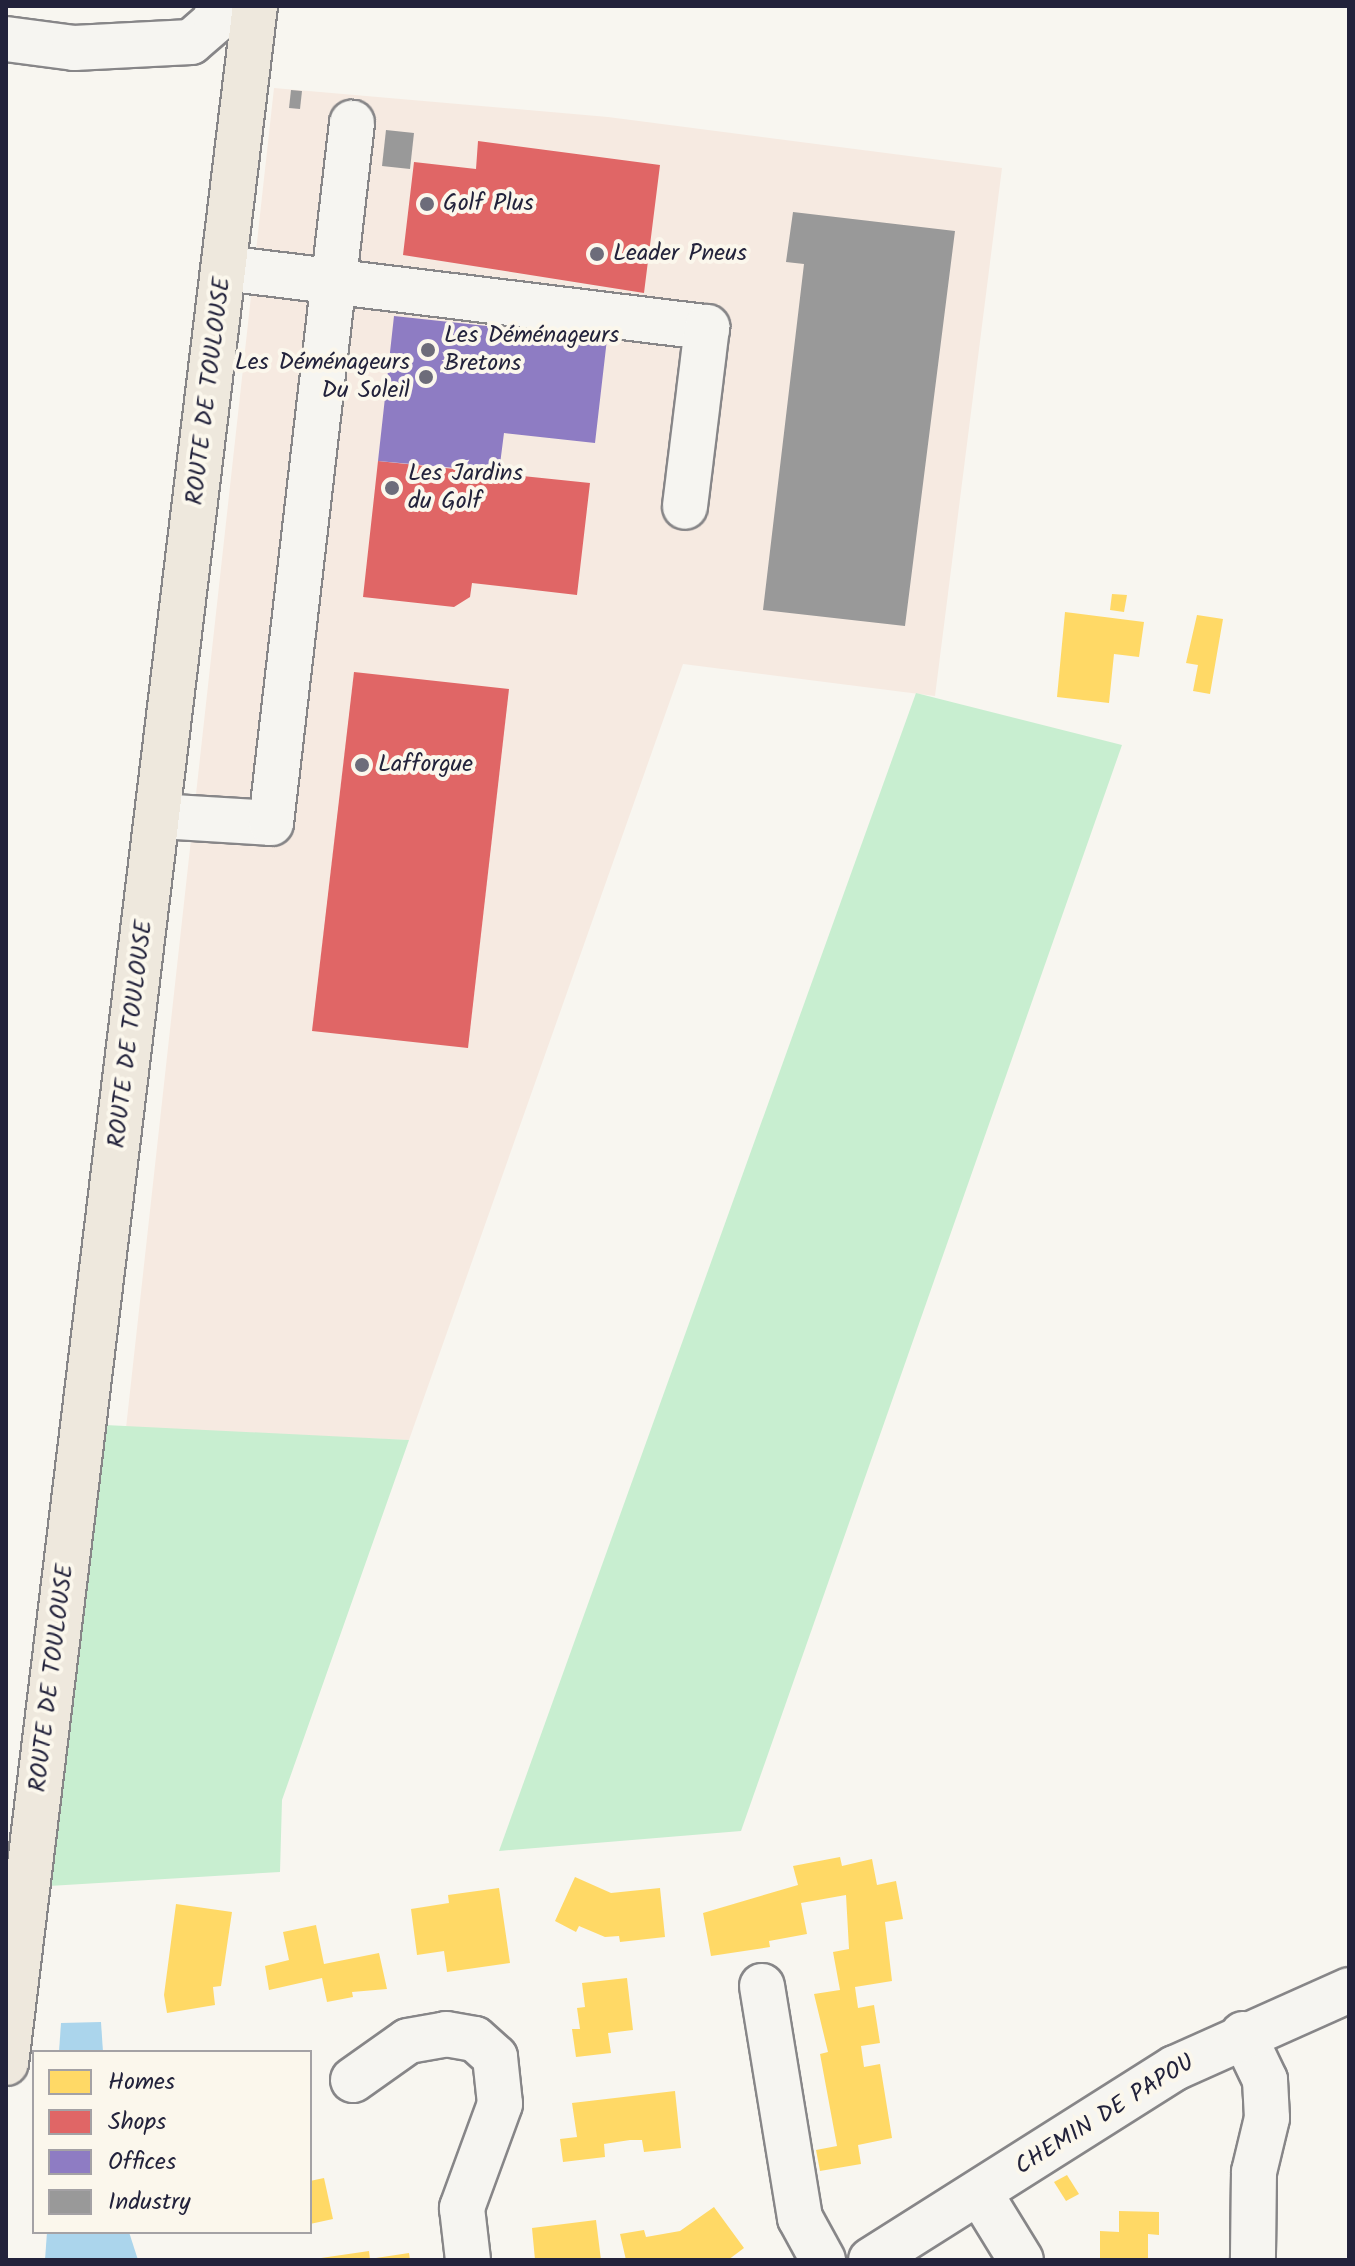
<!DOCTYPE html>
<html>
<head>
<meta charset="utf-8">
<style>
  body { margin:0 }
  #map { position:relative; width:1355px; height:2266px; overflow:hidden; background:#f8f6f0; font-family:Kalam,sans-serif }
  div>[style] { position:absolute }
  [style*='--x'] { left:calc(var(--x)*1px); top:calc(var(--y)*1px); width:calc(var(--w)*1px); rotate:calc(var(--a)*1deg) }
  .built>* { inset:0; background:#f6eae1 }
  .green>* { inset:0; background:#c8eed0 }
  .water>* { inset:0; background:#abd5ec }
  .homes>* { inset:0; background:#ffd966 }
  .shops>* { inset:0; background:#e06666 }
  .offices>* { inset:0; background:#8e7cc3 }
  .industry>* { inset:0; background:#999 }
  .roads { filter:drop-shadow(2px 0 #878688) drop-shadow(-2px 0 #878688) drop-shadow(0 2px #878688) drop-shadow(0 -2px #878688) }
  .minor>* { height:44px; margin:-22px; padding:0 22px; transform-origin:22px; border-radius:22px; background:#f6f5f1 }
  .major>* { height:44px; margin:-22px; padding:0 22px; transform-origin:22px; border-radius:22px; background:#eee8dd }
  .dots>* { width:22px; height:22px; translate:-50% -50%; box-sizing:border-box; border:4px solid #fbf7ec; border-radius:50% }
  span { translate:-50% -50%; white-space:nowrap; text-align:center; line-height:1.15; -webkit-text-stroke:8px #fbf7ec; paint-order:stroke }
  .poi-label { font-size:24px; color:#22223b }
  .left { translate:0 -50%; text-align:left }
  .right { translate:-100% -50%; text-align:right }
  .street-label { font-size:24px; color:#22223b }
  .frame { position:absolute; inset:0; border:8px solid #22223b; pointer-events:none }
  .legend { position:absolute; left:32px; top:2050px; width:280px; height:184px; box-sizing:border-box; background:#fbf7ec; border:2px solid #a4a2a5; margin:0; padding:10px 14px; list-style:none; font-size:24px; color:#22223b }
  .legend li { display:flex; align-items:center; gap:16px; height:40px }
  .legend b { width:40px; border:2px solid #a4a2a5 }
</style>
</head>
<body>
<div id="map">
  <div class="built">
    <i style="clip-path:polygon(274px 88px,608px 117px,1002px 168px,935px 696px,683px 664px,409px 1440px,126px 1428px)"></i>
  </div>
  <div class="green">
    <i style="clip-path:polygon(916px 693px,1122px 745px,741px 1831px,499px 1851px)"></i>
    <i style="clip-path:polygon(105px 1425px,409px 1440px,282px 1800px,280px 1872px,49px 1886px)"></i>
  </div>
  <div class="water">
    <i style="clip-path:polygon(101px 2022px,103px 2052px,59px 2052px,61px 2023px)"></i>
    <i style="clip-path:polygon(47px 2232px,129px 2232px,138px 2260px,45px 2260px)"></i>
  </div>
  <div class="homes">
    <i style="clip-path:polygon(1112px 594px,1127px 595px,1124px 612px,1110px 610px)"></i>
    <i style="clip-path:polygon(1065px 612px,1144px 622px,1139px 657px,1114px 654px,1109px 703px,1057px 697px)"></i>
    <i style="clip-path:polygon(1197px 615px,1223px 619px,1210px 694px,1193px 691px,1198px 665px,1186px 663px)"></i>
    <i style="clip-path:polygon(840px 1857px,842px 1866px,872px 1859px,877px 1885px,896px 1881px,903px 1919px,885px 1922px,892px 1981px,855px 1987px,858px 2008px,874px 2005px,880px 2043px,861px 2046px,864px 2067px,880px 2064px,892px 2138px,858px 2145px,861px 2164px,820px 2171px,816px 2150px,837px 2146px,820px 2054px,828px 2052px,814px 1994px,840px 1990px,833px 1952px,849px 1949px,846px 1895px,801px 1903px,807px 1934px,769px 1941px,770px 1947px,711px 1956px,703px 1913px,798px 1885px,793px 1866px)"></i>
    <i style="clip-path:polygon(575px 1877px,611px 1893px,660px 1888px,665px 1937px,620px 1942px,619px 1936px,605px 1937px,579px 1926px,576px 1932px,555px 1921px)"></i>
    <i style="clip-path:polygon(499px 1888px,510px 1963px,447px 1972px,444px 1951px,417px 1955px,411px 1909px,449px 1903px,448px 1895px)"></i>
    <i style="clip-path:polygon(176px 1904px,232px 1912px,221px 1986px,213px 1987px,215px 2005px,167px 2013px,164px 1995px)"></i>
    <i style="clip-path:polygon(316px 1925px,324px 1964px,379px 1953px,387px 1989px,352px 1992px,353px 1997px,327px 2002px,322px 1978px,269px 1990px,265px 1966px,289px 1960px,283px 1932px)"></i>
    <i style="clip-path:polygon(627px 1978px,633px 2030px,608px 2033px,611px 2053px,576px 2057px,572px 2029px,580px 2029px,577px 2008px,585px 2007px,582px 1983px)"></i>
    <i style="clip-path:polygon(675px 2091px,681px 2148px,644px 2152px,642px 2140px,630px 2140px,604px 2144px,605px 2157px,563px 2162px,560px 2139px,577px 2137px,572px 2103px)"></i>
    <i style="clip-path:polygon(1067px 2175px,1079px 2194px,1066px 2201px,1054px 2182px)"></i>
    <i style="clip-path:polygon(324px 2178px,333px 2219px,310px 2224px,310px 2181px)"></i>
    <i style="clip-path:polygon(714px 2207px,744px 2248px,728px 2260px,626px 2260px,620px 2234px,644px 2230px,646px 2237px,680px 2231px)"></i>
    <i style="clip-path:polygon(1119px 2211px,1159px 2212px,1159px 2235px,1148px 2234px,1148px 2260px,1100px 2260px,1100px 2231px,1119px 2232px)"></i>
    <i style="clip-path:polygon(596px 2220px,601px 2260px,535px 2260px,532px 2228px)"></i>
    <i style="clip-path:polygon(369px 2251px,370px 2260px,321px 2260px,321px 2258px)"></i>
    <i style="clip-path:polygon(409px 2253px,410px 2260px,376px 2260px,376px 2258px)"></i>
  </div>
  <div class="shops">
    <i style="clip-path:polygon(478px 141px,660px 165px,644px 293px,403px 255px,414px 162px,476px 169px)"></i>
    <i style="clip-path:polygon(378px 461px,590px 483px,577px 595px,472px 583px,470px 597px,454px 607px,363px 597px)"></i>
    <i style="clip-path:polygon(354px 672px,509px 689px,468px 1048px,312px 1031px)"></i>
  </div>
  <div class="offices">
    <i style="clip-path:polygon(394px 316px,607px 339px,595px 443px,504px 433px,499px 472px,378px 461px)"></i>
  </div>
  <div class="industry">
    <i style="clip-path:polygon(291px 90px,302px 91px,300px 109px,289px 108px)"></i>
    <i style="clip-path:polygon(386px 130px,414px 133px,410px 169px,382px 166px)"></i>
    <i style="clip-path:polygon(793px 212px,955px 231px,905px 626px,763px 610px,804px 264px,786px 262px)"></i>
  </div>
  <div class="roads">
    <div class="minor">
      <i style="--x:6;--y:39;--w:69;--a:7.5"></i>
      <i style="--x:74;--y:48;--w:117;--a:-2.9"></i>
      <i style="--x:191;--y:42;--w:33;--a:-41"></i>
      <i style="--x:216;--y:20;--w:14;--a:-82"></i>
      <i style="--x:224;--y:268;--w:487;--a:7"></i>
      <i style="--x:707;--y:327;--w:181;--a:97"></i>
      <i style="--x:158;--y:816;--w:113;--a:3.5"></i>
      <i style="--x:271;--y:823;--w:705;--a:-83.4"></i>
      <i style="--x:762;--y:1986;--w:235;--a:80.7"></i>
      <i style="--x:800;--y:2218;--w:48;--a:61.3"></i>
      <i style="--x:1243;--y:2034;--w:51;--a:64.4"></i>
      <i style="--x:1265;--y:2080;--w:38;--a:87"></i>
      <i style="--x:1267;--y:2118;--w:56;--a:103.5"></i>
      <i style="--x:1254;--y:2172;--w:88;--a:90.7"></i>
      <i style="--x:353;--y:2080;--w:67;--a:-35.3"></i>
      <i style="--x:408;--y:2041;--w:39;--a:-10"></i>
      <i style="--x:446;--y:2034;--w:29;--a:10"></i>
      <i style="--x:475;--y:2039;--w:27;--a:42"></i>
      <i style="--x:495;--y:2057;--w:47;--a:83.9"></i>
      <i style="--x:500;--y:2104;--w:111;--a:110.1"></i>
      <i style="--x:462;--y:2208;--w:52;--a:83.4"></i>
      <i style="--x:981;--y:2195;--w:76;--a:58.4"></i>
      <i style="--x:871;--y:2260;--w:360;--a:-32.3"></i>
      <i style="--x:1175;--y:2068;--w:191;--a:-24.1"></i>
    </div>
    <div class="major">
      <i style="--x:6;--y:2063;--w:2072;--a:-83.1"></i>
    </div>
  </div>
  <div class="dots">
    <i style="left:427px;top:204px;background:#6d6c7a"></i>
    <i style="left:597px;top:254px;background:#6d6c7a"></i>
    <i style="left:428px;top:350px;background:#6d6c7a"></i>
    <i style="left:426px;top:377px;background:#6d6c7a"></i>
    <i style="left:392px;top:488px;background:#6d6c7a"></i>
    <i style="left:362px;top:765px;background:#6d6c7a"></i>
  </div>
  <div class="poi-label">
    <span class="left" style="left:443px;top:204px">Golf Plus</span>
    <span class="left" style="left:613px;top:254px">Leader Pneus</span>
    <span class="left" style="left:444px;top:350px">Les Déménageurs<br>Bretons</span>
    <span class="right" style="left:410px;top:377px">Les Déménageurs<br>Du Soleil</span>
    <span class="left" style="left:408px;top:488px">Les Jardins<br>du Golf</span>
    <span class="left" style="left:378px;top:765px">Lafforgue</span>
  </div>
  <div class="street-label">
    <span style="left:209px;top:391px;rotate:-83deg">ROUTE DE TOULOUSE</span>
    <span style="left:131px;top:1034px;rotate:-83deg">ROUTE DE TOULOUSE</span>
    <span style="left:52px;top:1678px;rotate:-83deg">ROUTE DE TOULOUSE</span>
    <span style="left:1105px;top:2115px;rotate:-32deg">CHEMIN DE PAPOU</span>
  </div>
  <div class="frame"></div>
  <ul class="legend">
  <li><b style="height:22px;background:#ffd966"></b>Homes</li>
  <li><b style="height:22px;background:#e06666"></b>Shops</li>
  <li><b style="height:22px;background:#8e7cc3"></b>Offices</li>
  <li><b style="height:22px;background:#999"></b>Industry</li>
  </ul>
</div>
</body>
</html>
